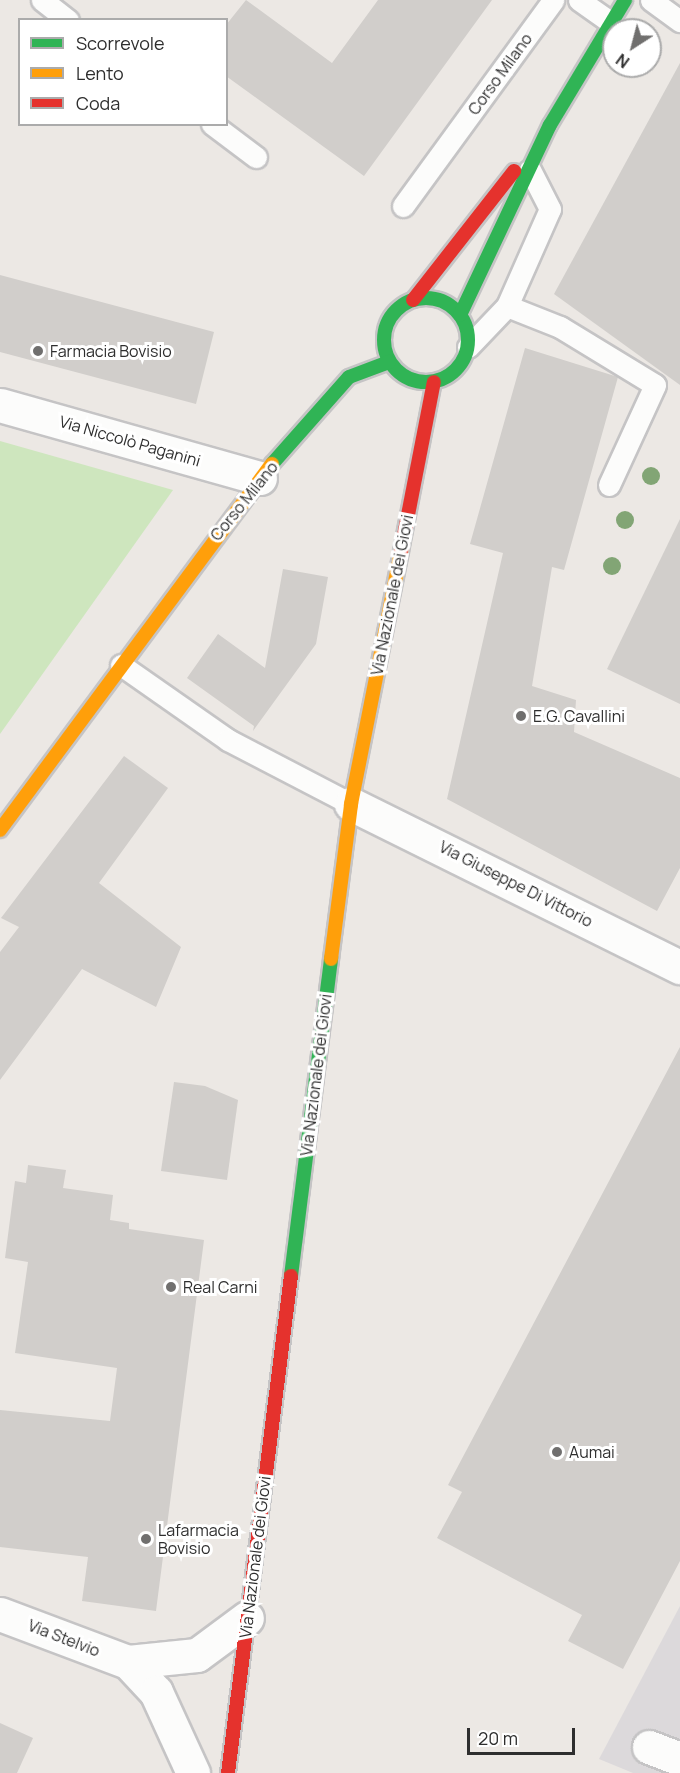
<!DOCTYPE html>
<html>
<head>
<meta charset="utf-8">
<style>
  body { margin:0 }
  #map { position:relative; width:680px; height:1773px; overflow:hidden; background:#ece8e4; font-family:Manrope,sans-serif }
  div>[style] { position:absolute }
  [style*='--x'] { left:calc(var(--x)*1px); top:calc(var(--y)*1px); width:calc(var(--w)*1px); rotate:calc(var(--a)*1deg) }
  .industrial>* { inset:0; background:#dcd9db }
  .green>* { inset:0; background:#cee6be }
  .building>* { inset:0; background:#d1cecb }
  .roads { filter:drop-shadow(2px 0 #c5c4c5) drop-shadow(-2px 0 #c5c4c5) drop-shadow(0 2px #c5c4c5) drop-shadow(0 -2px #c5c4c5) }
  .lane>* { height:21px; margin:-10.5px; padding:0 10.5px; transform-origin:10.5px; border-radius:10.5px; background:#fcfcfb }
  .street>* { height:33px; margin:-16.5px; padding:0 16.5px; transform-origin:16.5px; border-radius:16.5px; background:#fcfcfb }
  .fast>* { height:14px; margin:-7px; padding:0 7px; transform-origin:7px; border-radius:7px; background:#30b455 }
  .fast>.ring { margin:-7px; padding:0; box-sizing:content-box; background:none; border:14px solid #30b455; border-radius:50% }
  .slow>* { height:14px; margin:-7px; padding:0 7px; transform-origin:7px; border-radius:7px; background:#ff9f0a }
  .jam>* { height:14px; margin:-7px; padding:0 7px; transform-origin:7px; border-radius:7px; background:#e5322d }
  .trees>* { width:18px; height:18px; margin:-9px; border-radius:50%; background:#82a575 }
  .dots>* { width:16px; height:16px; translate:-50% -50%; box-sizing:border-box; border:3px solid #fff; border-radius:50% }
  span { translate:-50% -50%; white-space:nowrap; text-align:center; line-height:1.15; -webkit-text-stroke:6px #fff; paint-order:stroke }
  .street-label { font-size:16px; color:#2e2e2e }
  .poi-label { font-size:16px; color:#2e2e2e }
  .left { translate:0 -50%; text-align:left }
  .legend { position:absolute; left:18px; top:18px; width:210px; height:108px; box-sizing:border-box; background:#fff; border:2px solid #ababab; margin:0; padding:8px 10px; list-style:none; font-size:18px; color:#2e2e2e }
  .legend li { display:flex; align-items:center; gap:12px; height:30px }
  .legend b { width:30px; border:2px solid #ababab }
  .north { position:absolute; left:602px; top:18px; width:60px; height:60px; box-sizing:border-box; background:#fff; border:2px solid #ababab; border-radius:50%; rotate:216deg; font-size:16px; font-weight:700; line-height:24px; text-align:center; color:#2e2e2e }
  .north::after { content:''; display:block; margin:auto; width:21px; height:27px; background:#706f6e; clip-path:polygon(50% 0,100% 100%,50% 72%,0 100%) }
  .scale { position:absolute; left:467px; top:1728px; width:108px; height:27px; box-sizing:border-box; border:3px solid #2e2e2e; border-top:0; padding-left:8px; font-size:18px; line-height:21px; white-space:nowrap; color:#2e2e2e; -webkit-text-stroke:4px #fff; paint-order:stroke }
</style>
</head>
<body>
<div id="map">
  <div class="industrial">
    <i style="clip-path:polygon(680px 1606px,680px 1773px,633px 1773px,599px 1759px)"></i>
  </div>
  <div class="green">
    <i style="clip-path:polygon(0 441px,173px 490px,0 734px)"></i>
  </div>
  <div class="building">
    <i style="clip-path:polygon(246px 0,332px 63px,378px 0,492px 0,364px 176px,226px 76px,226px 25px)"></i>
    <i style="clip-path:polygon(680px 63px,680px 385px,554px 294px)"></i>
    <i style="clip-path:polygon(0 275px,214px 332px,196px 404px,0 352px)"></i>
    <i style="clip-path:polygon(525px 348px,618px 377px,564px 570px,552px 567px,532px 686px,576px 700px,574px 732px,680px 778px,680px 868px,657px 911px,447px 799px,503px 553px,470px 544px)"></i>
    <i style="clip-path:polygon(680px 519px,680px 704px,607px 669px)"></i>
    <i style="clip-path:polygon(283px 569px,328px 577px,316px 644px,253px 731px,254px 726px,187px 678px,218px 634px,265px 668px)"></i>
    <i style="clip-path:polygon(124px 756px,168px 788px,99px 883px,181px 947px,156px 1007px,82px 969px,0 1080px,0 952px,19px 927px,1px 918px)"></i>
    <i style="clip-path:polygon(680px 1047px,680px 1561px,623px 1669px,568px 1641px,582px 1615px,437px 1538px,462px 1492px,448px 1485px)"></i>
    <i style="clip-path:polygon(174px 1082px,205px 1086px,238px 1100px,227px 1180px,161px 1171px)"></i>
    <i style="clip-path:polygon(28px 1165px,66px 1170px,63px 1188px,113px 1195px,110px 1220px,129px 1223px,129px 1229px,204px 1240px,156px 1611px,82px 1601px,88px 1557px,0 1547px,0 1410px,110px 1421px,117px 1368px,15px 1353px,28px 1262px,5px 1258px,15px 1181px,26px 1183px)"></i>
    <i style="clip-path:polygon(0 1723px,33px 1738px,17px 1773px,0 1773px)"></i>
  </div>
  <div class="roads">
    <div class="lane">
      <i style="--x:42;--y:0;--w:33;--a:38"></i>
      <i style="--x:579;--y:0;--w:38;--a:35"></i>
      <i style="--x:651;--y:0;--w:36;--a:36"></i>
      <i style="--x:212;--y:124;--w:55;--a:36.9"></i>
      <i style="--x:403;--y:206;--w:255;--a:-53.9"></i>
      <i style="--x:507;--y:306;--w:57;--a:21.6"></i>
      <i style="--x:560;--y:327;--w:111;--a:31.4"></i>
      <i style="--x:655;--y:385;--w:110;--a:114.7"></i>
      <i style="--x:468;--y:347;--w:57;--a:-46.4"></i>
      <i style="--x:507;--y:306;--w:106;--a:-66.1"></i>
      <i style="--x:550;--y:209;--w:44;--a:-117.1"></i>
      <i style="--x:121;--y:665;--w:131;--a:35"></i>
      <i style="--x:228;--y:740;--w:139;--a:27.5"></i>
    </div>
    <div class="street">
      <i style="--x:0;--y:405;--w:270;--a:15.7"></i>
      <i style="--x:351;--y:804;--w:367;--a:26.4"></i>
      <i style="--x:0;--y:1614;--w:137;--a:20.6"></i>
      <i style="--x:128;--y:1662;--w:69;--a:-5.8"></i>
      <i style="--x:197;--y:1655;--w:62;--a:-36.5"></i>
      <i style="--x:128;--y:1662;--w:41;--a:47"></i>
      <i style="--x:156;--y:1692;--w:89;--a:65.4"></i>
      <i style="--x:649;--y:1747;--w:33;--a:21"></i>
    </div>
    <div class="fast">
      <i class="ring" style="left:384px;top:298px;width:70px;height:70px"></i>
      <i style="--x:460;--y:315;--w:210;--a:-64.7"></i>
      <i style="--x:550;--y:125;--w:146;--a:-59"></i>
      <i style="--x:272;--y:464;--w:116;--a:-48.5"></i>
      <i style="--x:349;--y:377;--w:43;--a:-20.6"></i>
      <i style="--x:291;--y:1276;--w:320;--a:-82.8"></i>
    </div>
    <div class="slow">
      <i style="--x:0;--y:830;--w:456;--a:-53.4"></i>
      <i style="--x:331;--y:959;--w:156;--a:-82.6"></i>
      <i style="--x:351;--y:804;--w:258;--a:-78.8"></i>
    </div>
    <div class="jam">
      <i style="--x:413;--y:300;--w:164;--a:-51.9"></i>
      <i style="--x:401;--y:551;--w:172;--a:-79"></i>
      <i style="--x:228;--y:1773;--w:501;--a:-82.78"></i>
    </div>
  </div>
  <div class="trees">
    <i style="left:651px;top:476px"></i>
    <i style="left:625px;top:520px"></i>
    <i style="left:612px;top:566px"></i>
  </div>
  <div class="dots">
    <i style="left:38px;top:351px;background:#706f6e"></i>
    <i style="left:521px;top:716px;background:#706f6e"></i>
    <i style="left:171px;top:1287px;background:#706f6e"></i>
    <i style="left:557px;top:1452px;background:#706f6e"></i>
    <i style="left:146px;top:1539px;background:#706f6e"></i>
  </div>
  <div class="street-label">
    <span style="left:500px;top:74px;rotate:-54deg">Corso Milano</span>
    <span style="left:130px;top:441px;rotate:16deg">Via Niccolò Paganini</span>
    <span style="left:244px;top:501px;rotate:-51deg">Corso Milano</span>
    <span style="left:392px;top:595px;rotate:-79deg">Via Nazionale dei Giovi</span>
    <span style="left:516px;top:884px;rotate:27deg">Via Giuseppe Di Vittorio</span>
    <span style="left:316px;top:1075px;rotate:-83deg">Via Nazionale dei Giovi</span>
    <span style="left:255px;top:1557px;rotate:-83deg">Via Nazionale dei Giovi</span>
    <span style="left:64px;top:1638px;rotate:21deg">Via Stelvio</span>
  </div>
  <div class="poi-label">
    <span class="left" style="left:50px;top:351px">Farmacia Bovisio</span>
    <span class="left" style="left:533px;top:716px">E.G. Cavallini</span>
    <span class="left" style="left:183px;top:1287px">Real Carni</span>
    <span class="left" style="left:569px;top:1452px">Aumai</span>
    <span class="left" style="left:158px;top:1539px">Lafarmacia<br>Bovisio</span>
  </div>
  <ul class="legend">
  <li><b style="height:8px;background:#30b455"></b>Scorrevole</li>
  <li><b style="height:8px;background:#ff9f0a"></b>Lento</li>
  <li><b style="height:8px;background:#e5322d"></b>Coda</li>
  </ul>
  <div class="north">N</div>
  <div class="scale">20 m</div>
</div>
</body>
</html>
